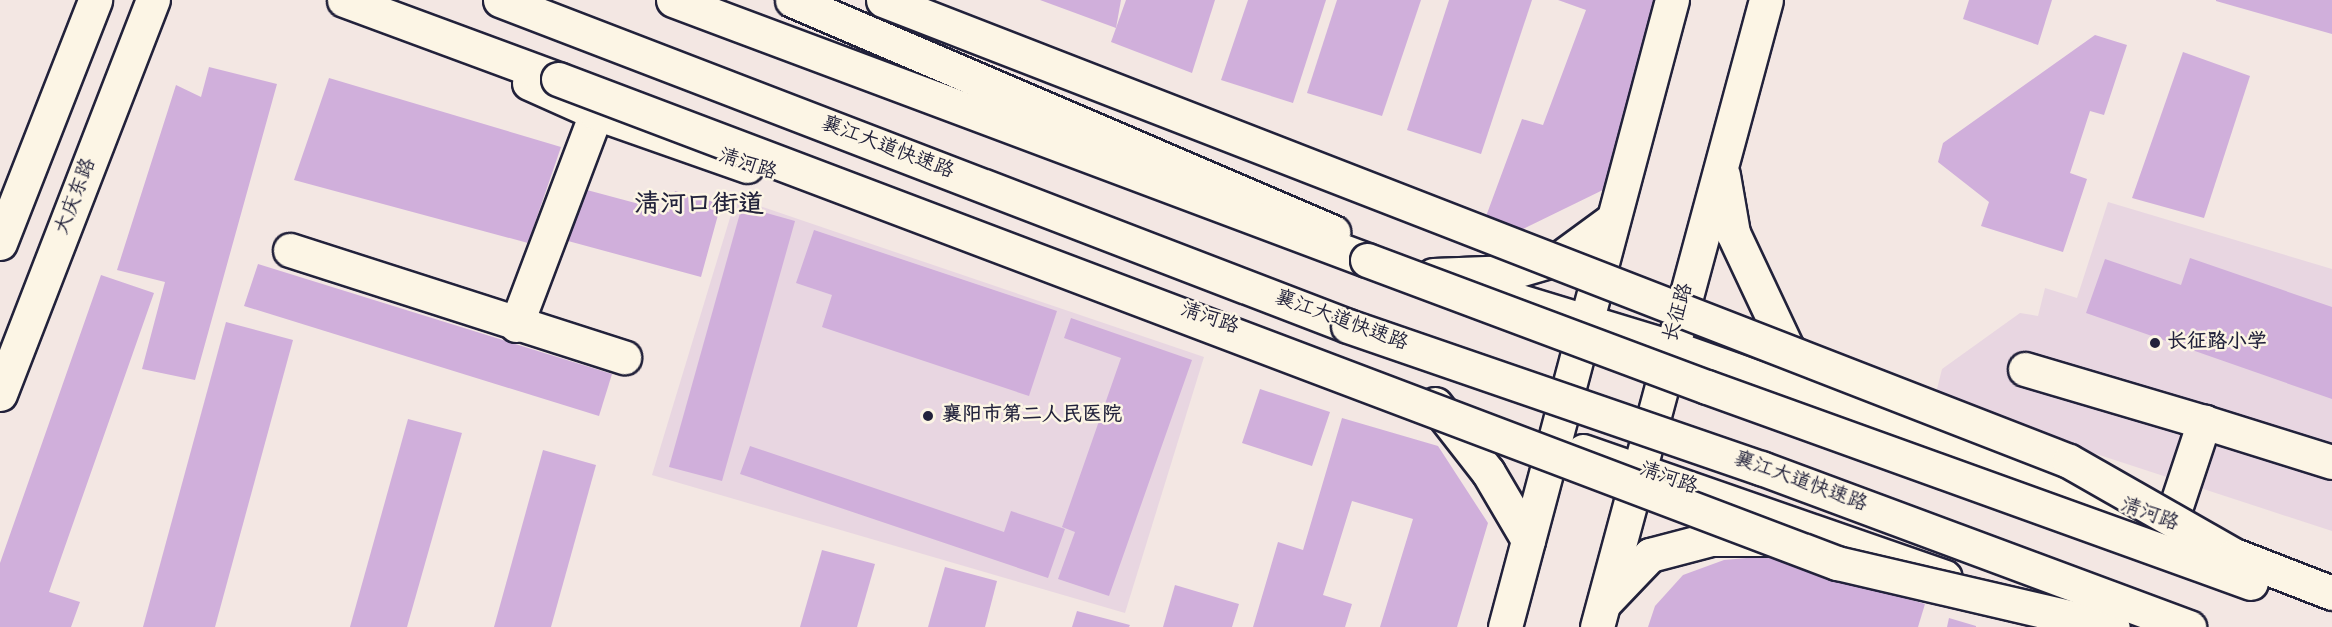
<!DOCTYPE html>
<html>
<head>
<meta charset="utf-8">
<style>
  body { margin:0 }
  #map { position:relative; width:2332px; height:627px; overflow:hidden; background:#f3e7e3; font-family:"Gochi Hand","LXGW WenKai TC",sans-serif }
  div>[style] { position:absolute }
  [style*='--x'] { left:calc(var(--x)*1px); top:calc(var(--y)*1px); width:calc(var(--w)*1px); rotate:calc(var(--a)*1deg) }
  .built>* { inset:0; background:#e8d6e1 }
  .building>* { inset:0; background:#d0afdb }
  .roads { filter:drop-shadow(2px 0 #22223b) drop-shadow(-2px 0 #22223b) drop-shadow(0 2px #22223b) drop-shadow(0 -2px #22223b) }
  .minor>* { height:33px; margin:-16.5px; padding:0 16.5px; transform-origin:16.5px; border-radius:16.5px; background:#fcf5e5 }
  .major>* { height:33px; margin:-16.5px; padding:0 16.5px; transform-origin:16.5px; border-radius:16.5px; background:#fcf5e5 }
  .highway>* { height:33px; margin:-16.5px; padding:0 16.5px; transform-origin:16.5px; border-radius:16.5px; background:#fcf5e5 }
  .bridges { filter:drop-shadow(2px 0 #22223b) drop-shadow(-2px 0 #22223b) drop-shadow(0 2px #22223b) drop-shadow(0 -2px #22223b) }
  .highway-bridge>* { height:33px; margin:-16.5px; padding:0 16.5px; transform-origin:16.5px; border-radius:16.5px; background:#fcf5e5 }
  .dots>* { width:16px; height:16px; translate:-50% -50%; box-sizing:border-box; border:3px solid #fcf5e5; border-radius:50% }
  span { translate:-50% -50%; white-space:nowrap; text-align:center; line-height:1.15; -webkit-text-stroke:5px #fcf5e5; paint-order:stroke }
  .street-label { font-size:20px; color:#22223b }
  .poi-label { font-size:20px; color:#22223b; font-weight:700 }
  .left { translate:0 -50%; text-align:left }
  .district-label { font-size:26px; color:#22223b; font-weight:700 }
</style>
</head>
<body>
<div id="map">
  <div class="built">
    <i style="clip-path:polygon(736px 198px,1204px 357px,1125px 613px,652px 475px)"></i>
    <i style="clip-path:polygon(2108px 202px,2332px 269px,2332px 531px,1934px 401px,1942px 369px,2020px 313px,2038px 316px,2045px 288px,2077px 298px)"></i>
  </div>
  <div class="building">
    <i style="clip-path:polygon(1040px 0,1121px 0,1116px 28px)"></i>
    <i style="clip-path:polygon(1126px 0,1215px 0,1192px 73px,1111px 42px)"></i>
    <i style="clip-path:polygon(1248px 0,1326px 0,1293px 103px,1221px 80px)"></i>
    <i style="clip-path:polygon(1337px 0,1421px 0,1382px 116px,1307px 93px)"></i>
    <i style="clip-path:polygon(1449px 0,1532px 0,1481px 154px,1407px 130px)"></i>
    <i style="clip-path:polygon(1558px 0,1666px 0,1609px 187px,1517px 232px,1485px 219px,1522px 119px,1543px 125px,1586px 10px)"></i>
    <i style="clip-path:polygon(1969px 0,2052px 0,2038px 45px,1963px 19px)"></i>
    <i style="clip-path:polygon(2216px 0,2332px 0,2332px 34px,2216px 1px)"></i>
    <i style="clip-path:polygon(2095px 35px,2127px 45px,2104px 115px,2090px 111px,2070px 173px,2087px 179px,2063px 252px,1981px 226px,1989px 202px,1938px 162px,1943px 143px)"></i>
    <i style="clip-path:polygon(2183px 52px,2250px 76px,2204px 218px,2132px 198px)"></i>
    <i style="clip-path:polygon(209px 67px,277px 84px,195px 380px,142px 369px,165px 282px,117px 270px,176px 85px,201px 97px)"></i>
    <i style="clip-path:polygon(329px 78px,561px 147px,528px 243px,294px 180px)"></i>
    <i style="clip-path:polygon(572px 186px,669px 212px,675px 191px,721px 204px,701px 277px,557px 238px)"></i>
    <i style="clip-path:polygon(742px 206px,795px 221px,722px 481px,669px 467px)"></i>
    <i style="clip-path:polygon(814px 230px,1057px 311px,1029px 396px,822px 327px,832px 295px,796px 283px)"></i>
    <i style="clip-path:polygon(2190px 258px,2332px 307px,2332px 399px,2086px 313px,2105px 259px,2181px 285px)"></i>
    <i style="clip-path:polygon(258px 264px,612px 374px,599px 416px,244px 306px)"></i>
    <i style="clip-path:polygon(101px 275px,154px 293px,49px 592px,80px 602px,71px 627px,0 627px,0 563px)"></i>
    <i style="clip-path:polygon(1071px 318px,1192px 360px,1109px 596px,1058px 579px,1075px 532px,1062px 527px,1121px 358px,1064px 338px)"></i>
    <i style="clip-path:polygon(226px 322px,293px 340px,215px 627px,143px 627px)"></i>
    <i style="clip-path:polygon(1260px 389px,1330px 412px,1312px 466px,1242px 443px)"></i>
    <i style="clip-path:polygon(1342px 418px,1438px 446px,1488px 523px,1457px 627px,1380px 627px,1413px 519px,1352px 501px,1323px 595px,1352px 604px,1345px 627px,1253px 627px,1278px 542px,1303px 550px)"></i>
    <i style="clip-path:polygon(408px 419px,462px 433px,407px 627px,350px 627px)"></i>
    <i style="clip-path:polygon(750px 446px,1004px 532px,1011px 511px,1065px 529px,1048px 578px,740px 474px)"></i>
    <i style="clip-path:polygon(543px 450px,596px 465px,551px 627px,494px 627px)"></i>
    <i style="clip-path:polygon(822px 550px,875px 564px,857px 627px,800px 627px)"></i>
    <i style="clip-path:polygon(1769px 556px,1925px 604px,1918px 627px,1648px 627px,1655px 606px,1683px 575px,1724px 560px)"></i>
    <i style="clip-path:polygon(945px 567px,997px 581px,985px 627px,928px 627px)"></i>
    <i style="clip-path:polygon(1175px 585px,1239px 604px,1232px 627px,1163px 627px)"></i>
    <i style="clip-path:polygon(1077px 611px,1130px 625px,1129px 627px,1072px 627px)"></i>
    <i style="clip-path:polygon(1949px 618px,1976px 626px,1976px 627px,1947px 627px)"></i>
  </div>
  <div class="roads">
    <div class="minor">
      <i style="--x:290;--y:250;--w:351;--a:17.8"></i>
      <i style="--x:516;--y:325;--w:227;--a:-69.3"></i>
      <i style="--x:2025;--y:369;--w:187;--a:16.5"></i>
      <i style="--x:2170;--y:524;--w:108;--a:-71.6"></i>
      <i style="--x:2204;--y:422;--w:134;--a:17.4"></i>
    </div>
    <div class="major">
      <i style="--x:792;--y:0;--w:589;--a:23.21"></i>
      <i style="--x:529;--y:83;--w:73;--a:24.1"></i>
      <i style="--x:596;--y:113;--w:160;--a:19.3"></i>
      <i style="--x:1723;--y:175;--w:59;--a:80.2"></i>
      <i style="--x:1733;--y:233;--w:129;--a:64.8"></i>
      <i style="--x:1788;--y:350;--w:24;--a:35"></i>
      <i style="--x:0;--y:243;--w:261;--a:-68.6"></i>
      <i style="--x:1433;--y:275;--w:79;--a:-2.2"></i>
      <i style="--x:1512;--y:272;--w:50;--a:-16.3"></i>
      <i style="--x:1560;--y:258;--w:66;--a:-36.3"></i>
      <i style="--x:1490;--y:292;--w:189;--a:16.9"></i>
      <i style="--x:1671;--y:347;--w:503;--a:19.52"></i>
      <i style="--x:0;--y:394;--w:423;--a:-68.8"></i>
      <i style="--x:1435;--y:404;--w:86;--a:52.1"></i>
      <i style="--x:1488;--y:472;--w:79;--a:59.5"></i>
      <i style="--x:1583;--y:451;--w:383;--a:19.2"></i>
      <i style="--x:1606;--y:601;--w:64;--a:-46.3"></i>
      <i style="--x:1650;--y:555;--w:63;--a:-14.7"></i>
      <i style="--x:1711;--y:539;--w:62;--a:0"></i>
      <i style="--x:1505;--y:627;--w:649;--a:-75.09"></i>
      <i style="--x:1597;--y:627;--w:649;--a:-74.92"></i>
    </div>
    <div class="highway">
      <i style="--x:344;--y:0;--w:228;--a:20.3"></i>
      <i style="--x:500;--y:0;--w:909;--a:21.03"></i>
      <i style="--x:673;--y:0;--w:741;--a:20.54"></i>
    </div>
  </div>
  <div class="bridges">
    <div class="highway-bridge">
      <i style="--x:883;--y:0;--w:1272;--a:21.24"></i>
      <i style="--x:2069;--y:461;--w:190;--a:29.7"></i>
      <i style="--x:2234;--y:555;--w:105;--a:21.2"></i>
      <i style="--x:558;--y:79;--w:1368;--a:20.73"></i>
      <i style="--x:1837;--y:563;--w:283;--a:13.1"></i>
      <i style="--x:1367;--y:260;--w:363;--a:20.5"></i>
      <i style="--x:1707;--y:387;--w:578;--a:19.81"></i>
      <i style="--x:1348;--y:326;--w:437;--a:19"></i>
      <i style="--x:1761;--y:468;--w:457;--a:20.4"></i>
    </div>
  </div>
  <div class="dots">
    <i style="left:2155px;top:343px;background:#22223b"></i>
    <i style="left:928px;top:416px;background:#22223b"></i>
  </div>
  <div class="street-label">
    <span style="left:887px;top:149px;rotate:21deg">襄江大道快速路</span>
    <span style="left:747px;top:166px;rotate:18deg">清河路</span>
    <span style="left:77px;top:197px;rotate:-69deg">大庆东路</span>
    <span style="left:1680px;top:313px;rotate:-74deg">长征路</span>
    <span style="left:1209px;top:320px;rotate:18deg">清河路</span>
    <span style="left:1341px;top:322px;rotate:20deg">襄江大道快速路</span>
    <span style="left:1668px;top:480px;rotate:19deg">清河路</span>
    <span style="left:1800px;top:483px;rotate:20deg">襄江大道快速路</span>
    <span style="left:2149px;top:516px;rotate:20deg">清河路</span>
  </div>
  <div class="poi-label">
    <span class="left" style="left:2167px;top:343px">长征路小学</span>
    <span class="left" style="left:942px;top:416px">襄阳市第二人民医院</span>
  </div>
  <div class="district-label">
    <span style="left:699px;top:208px">清河口街道</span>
  </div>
</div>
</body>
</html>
